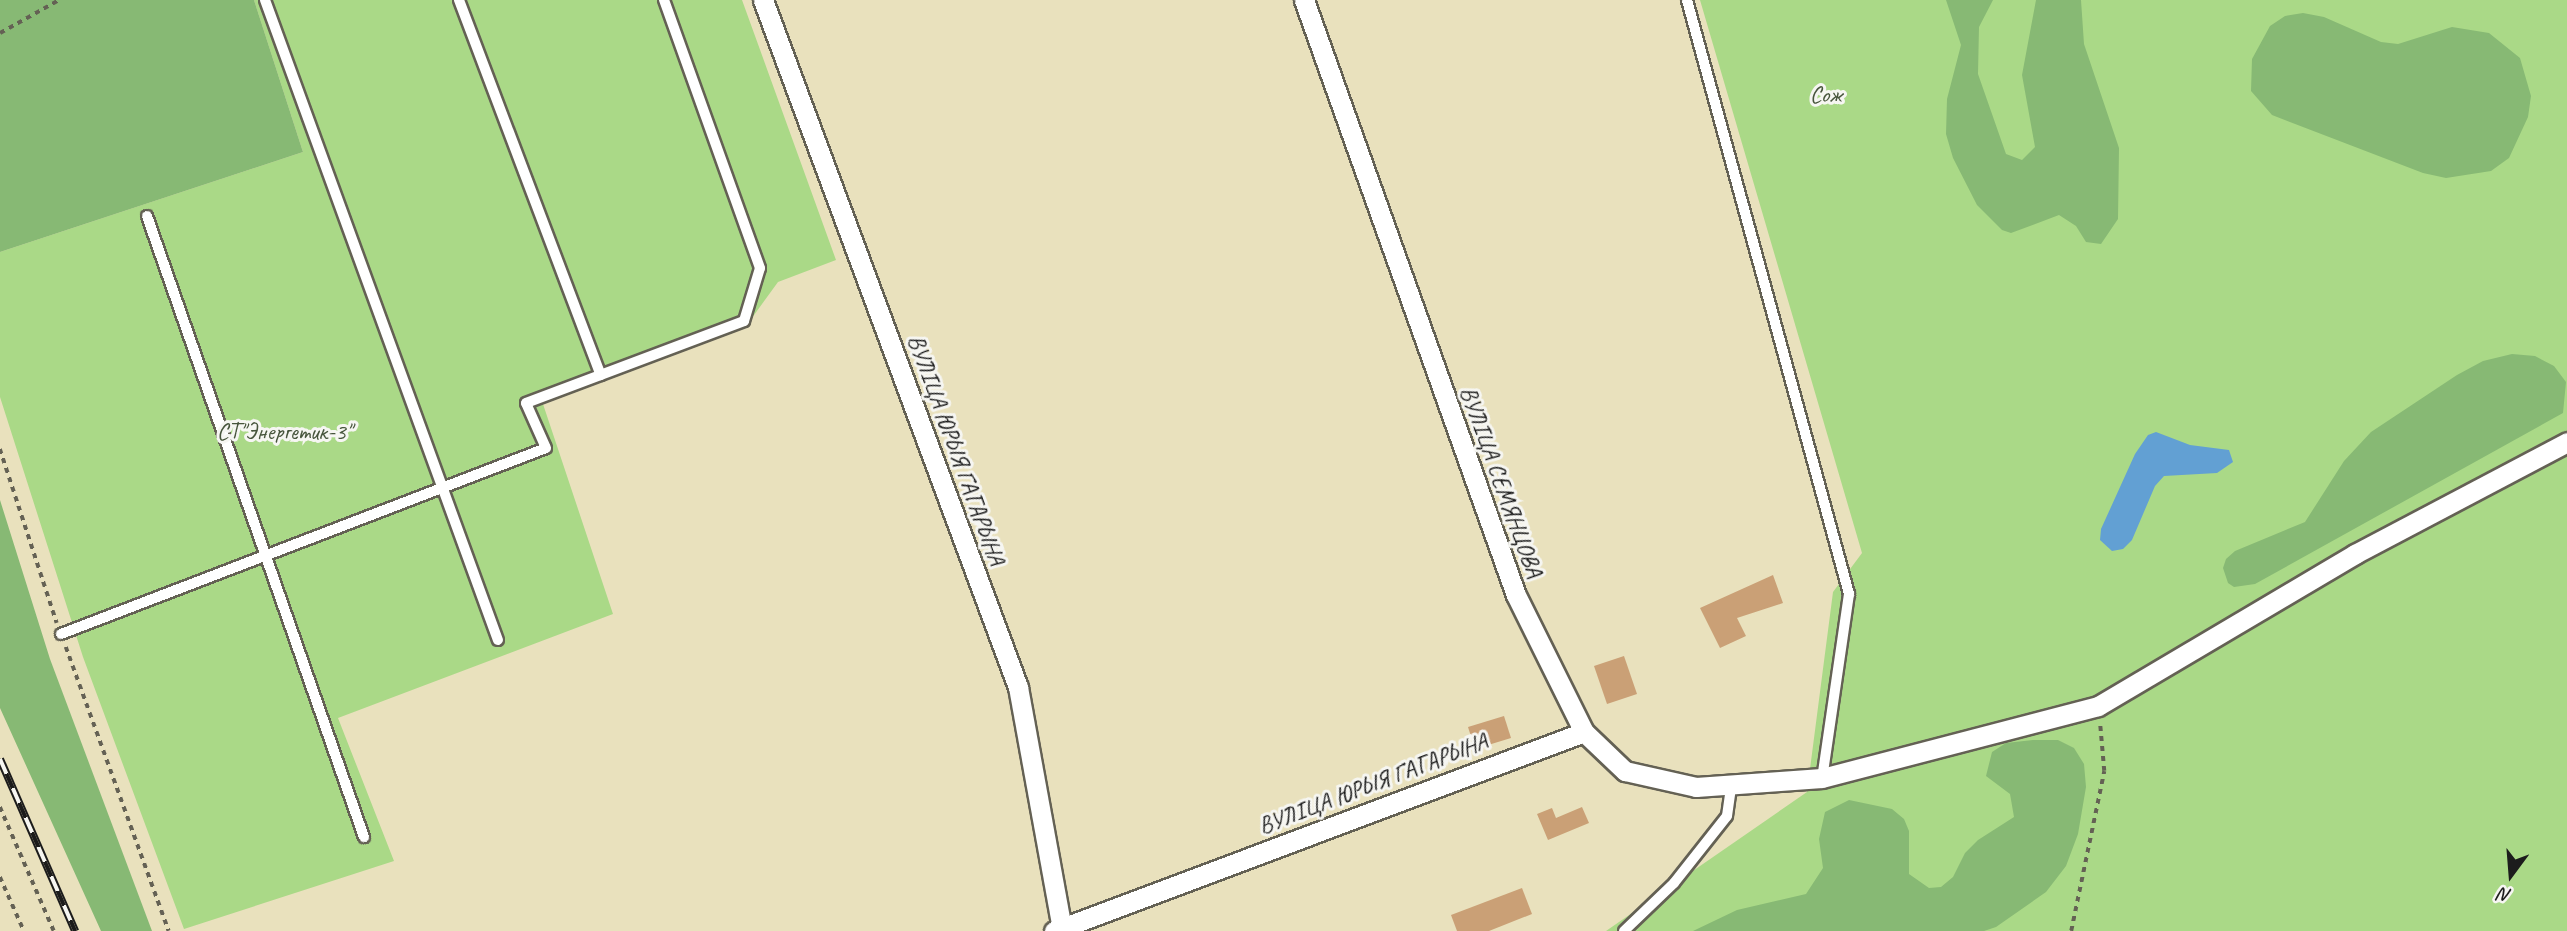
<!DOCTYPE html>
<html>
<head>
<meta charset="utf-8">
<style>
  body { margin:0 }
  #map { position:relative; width:2567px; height:931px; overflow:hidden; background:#e9e1bd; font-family:Caveat,sans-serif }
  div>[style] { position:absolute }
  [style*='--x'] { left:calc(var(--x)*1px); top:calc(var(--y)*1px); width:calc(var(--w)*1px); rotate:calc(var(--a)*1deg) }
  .green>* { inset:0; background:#aad987 }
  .forest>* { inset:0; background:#87b974 }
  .water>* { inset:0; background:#62a0d3 }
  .building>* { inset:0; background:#caa076 }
  .path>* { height:3.5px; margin-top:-1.75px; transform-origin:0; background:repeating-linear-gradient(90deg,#646154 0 5px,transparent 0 10px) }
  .roads { filter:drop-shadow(2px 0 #646154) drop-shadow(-2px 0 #646154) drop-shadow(0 2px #646154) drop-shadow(0 -2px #646154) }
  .lane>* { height:10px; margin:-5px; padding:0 5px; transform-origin:5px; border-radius:5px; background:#fff }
  .street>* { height:19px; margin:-9.5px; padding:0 9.5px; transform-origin:9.5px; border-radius:9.5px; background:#fff }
  .rail>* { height:8px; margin-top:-4px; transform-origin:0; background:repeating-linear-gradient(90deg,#f6f6f2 0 16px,#1c1c1c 0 32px); box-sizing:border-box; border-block:2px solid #1c1c1c }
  span { translate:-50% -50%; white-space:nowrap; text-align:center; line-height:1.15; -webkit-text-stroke:6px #f6f6f2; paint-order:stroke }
  .park-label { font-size:24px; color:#47553c }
  .street-label { font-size:24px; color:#1c1c1c }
  .north { position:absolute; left:2476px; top:840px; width:70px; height:70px; -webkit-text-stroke:5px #f6f6f2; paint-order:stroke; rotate:196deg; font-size:19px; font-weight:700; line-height:28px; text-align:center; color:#1c1c1c }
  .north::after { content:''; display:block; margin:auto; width:24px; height:32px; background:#1c1c1c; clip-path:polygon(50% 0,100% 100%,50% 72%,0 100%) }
</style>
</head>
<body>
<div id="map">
  <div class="green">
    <i style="clip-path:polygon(254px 0,742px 0,836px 260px,778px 282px,749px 322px,543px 404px,613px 614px,338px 718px,394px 861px,184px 929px,83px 657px,0 397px,0 252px,303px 152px)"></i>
    <i style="clip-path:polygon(1700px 0,2567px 0,2567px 931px,1606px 931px,1807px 792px,1833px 592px,1862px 553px)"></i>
  </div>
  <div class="forest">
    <i style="clip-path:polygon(0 0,254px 0,303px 152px,0 252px)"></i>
    <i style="clip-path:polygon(1946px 0,1993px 0,1979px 27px,1978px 74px,2006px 154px,2022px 160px,2035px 147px,2022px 75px,2036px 0,2081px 0,2084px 44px,2119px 148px,2118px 219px,2101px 244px,2086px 242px,2076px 226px,2059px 215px,2011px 233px,2002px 230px,1977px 205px,1953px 158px,1946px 134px,1947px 99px,1961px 45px)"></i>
    <i style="clip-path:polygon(2303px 13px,2324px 17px,2381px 42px,2398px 44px,2452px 27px,2489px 33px,2520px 58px,2531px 96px,2528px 117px,2509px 158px,2491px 171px,2446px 178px,2423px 173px,2272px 115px,2251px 91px,2252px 59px,2270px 26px,2285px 16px)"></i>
    <i style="clip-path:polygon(2512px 354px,2535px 356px,2554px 366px,2566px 382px,2563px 413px,2255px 584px,2234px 587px,2228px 583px,2223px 568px,2226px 559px,2235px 551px,2305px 522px,2344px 461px,2371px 432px,2457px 375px,2483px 361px)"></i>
    <i style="clip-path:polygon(0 500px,50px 659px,152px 931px,101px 931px,0 708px)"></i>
    <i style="clip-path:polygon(2033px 740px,2058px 740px,2074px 748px,2084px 764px,2086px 787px,2078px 834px,2066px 866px,2046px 892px,1996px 927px,1984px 931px,1693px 931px,1737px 910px,1806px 894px,1823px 868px,1819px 839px,1825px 812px,1849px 800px,1892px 809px,1904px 819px,1909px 831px,1909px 874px,1929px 888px,1941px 887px,1953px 877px,1965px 853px,1978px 840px,2014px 817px,2010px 794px,1986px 776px,1992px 752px,2006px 743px)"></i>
  </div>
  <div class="water">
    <i style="clip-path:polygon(2156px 432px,2190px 445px,2229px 450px,2233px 462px,2217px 473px,2164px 476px,2155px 486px,2132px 540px,2123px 549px,2112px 551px,2100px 540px,2101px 529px,2135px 454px,2148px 435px)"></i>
  </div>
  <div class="building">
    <i style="clip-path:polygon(1773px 575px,1783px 603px,1737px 618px,1746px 636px,1720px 648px,1700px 608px)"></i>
    <i style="clip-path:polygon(1624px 656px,1637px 694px,1607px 704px,1594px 666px)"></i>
    <i style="clip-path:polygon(1504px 716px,1511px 738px,1475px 749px,1468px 727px)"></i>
    <i style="clip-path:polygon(1582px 807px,1589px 823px,1548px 840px,1537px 814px,1552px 808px,1556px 818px)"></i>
    <i style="clip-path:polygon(1522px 888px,1532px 914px,1489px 931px,1457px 931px,1451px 915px)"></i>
  </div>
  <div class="path">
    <i style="--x:0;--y:33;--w:68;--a:-29.2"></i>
    <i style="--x:0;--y:449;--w:183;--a:71.9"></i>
    <i style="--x:66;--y:647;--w:302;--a:70.1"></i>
    <i style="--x:0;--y:807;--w:135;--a:66.5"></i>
    <i style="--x:0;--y:877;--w:59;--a:66"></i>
    <i style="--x:2071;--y:931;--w:163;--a:-78.3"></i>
    <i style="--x:2104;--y:771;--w:46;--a:-95"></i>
  </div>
  <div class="roads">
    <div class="lane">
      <i style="--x:265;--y:0;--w:681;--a:70"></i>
      <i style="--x:459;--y:0;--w:401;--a:69.3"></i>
      <i style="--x:1687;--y:0;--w:616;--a:74.74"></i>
      <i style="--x:1849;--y:594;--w:186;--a:98.3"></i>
      <i style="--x:147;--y:216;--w:658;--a:70.74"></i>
      <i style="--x:61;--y:634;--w:519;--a:-20.98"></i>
      <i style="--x:546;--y:448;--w:49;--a:-114"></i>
      <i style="--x:526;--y:403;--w:233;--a:-20.6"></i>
      <i style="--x:744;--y:321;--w:55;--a:-73.2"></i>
      <i style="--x:760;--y:268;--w:285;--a:-109.7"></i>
      <i style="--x:1624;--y:931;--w:69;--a:-43.8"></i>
      <i style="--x:1674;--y:883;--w:85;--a:-51.7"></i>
      <i style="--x:1727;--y:816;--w:29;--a:-82"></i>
    </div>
    <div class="street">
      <i style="--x:763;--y:0;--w:733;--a:69.64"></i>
      <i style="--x:1018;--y:687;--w:245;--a:79.7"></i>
      <i style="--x:1304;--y:0;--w:632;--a:70.39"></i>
      <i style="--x:1516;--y:595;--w:153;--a:63.6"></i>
      <i style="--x:1584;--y:732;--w:57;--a:43.6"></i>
      <i style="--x:1625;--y:771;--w:73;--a:12.7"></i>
      <i style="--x:1696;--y:787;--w:126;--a:-4.1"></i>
      <i style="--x:1822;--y:778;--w:285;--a:-14.6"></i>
      <i style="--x:2098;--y:706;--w:299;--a:-30.6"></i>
      <i style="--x:2355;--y:554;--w:240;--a:-27.8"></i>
      <i style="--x:1054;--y:931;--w:566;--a:-20.58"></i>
    </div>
  </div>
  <div class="rail">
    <i style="--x:0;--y:759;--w:188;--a:66.4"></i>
  </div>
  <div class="park-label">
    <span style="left:1826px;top:95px">Сож</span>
    <span style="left:284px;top:432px">СТ"Энергетик-3"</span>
  </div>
  <div class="street-label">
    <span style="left:956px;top:450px;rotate:70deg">ВУЛІЦА ЮРЫЯ ГАГАРЫНА</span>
    <span style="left:1501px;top:482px;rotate:70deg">ВУЛІЦА СЕМЯНЦОВА</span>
    <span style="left:1373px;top:784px;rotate:-21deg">ВУЛІЦА ЮРЫЯ ГАГАРЫНА</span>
  </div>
  <div class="north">N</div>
</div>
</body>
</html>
